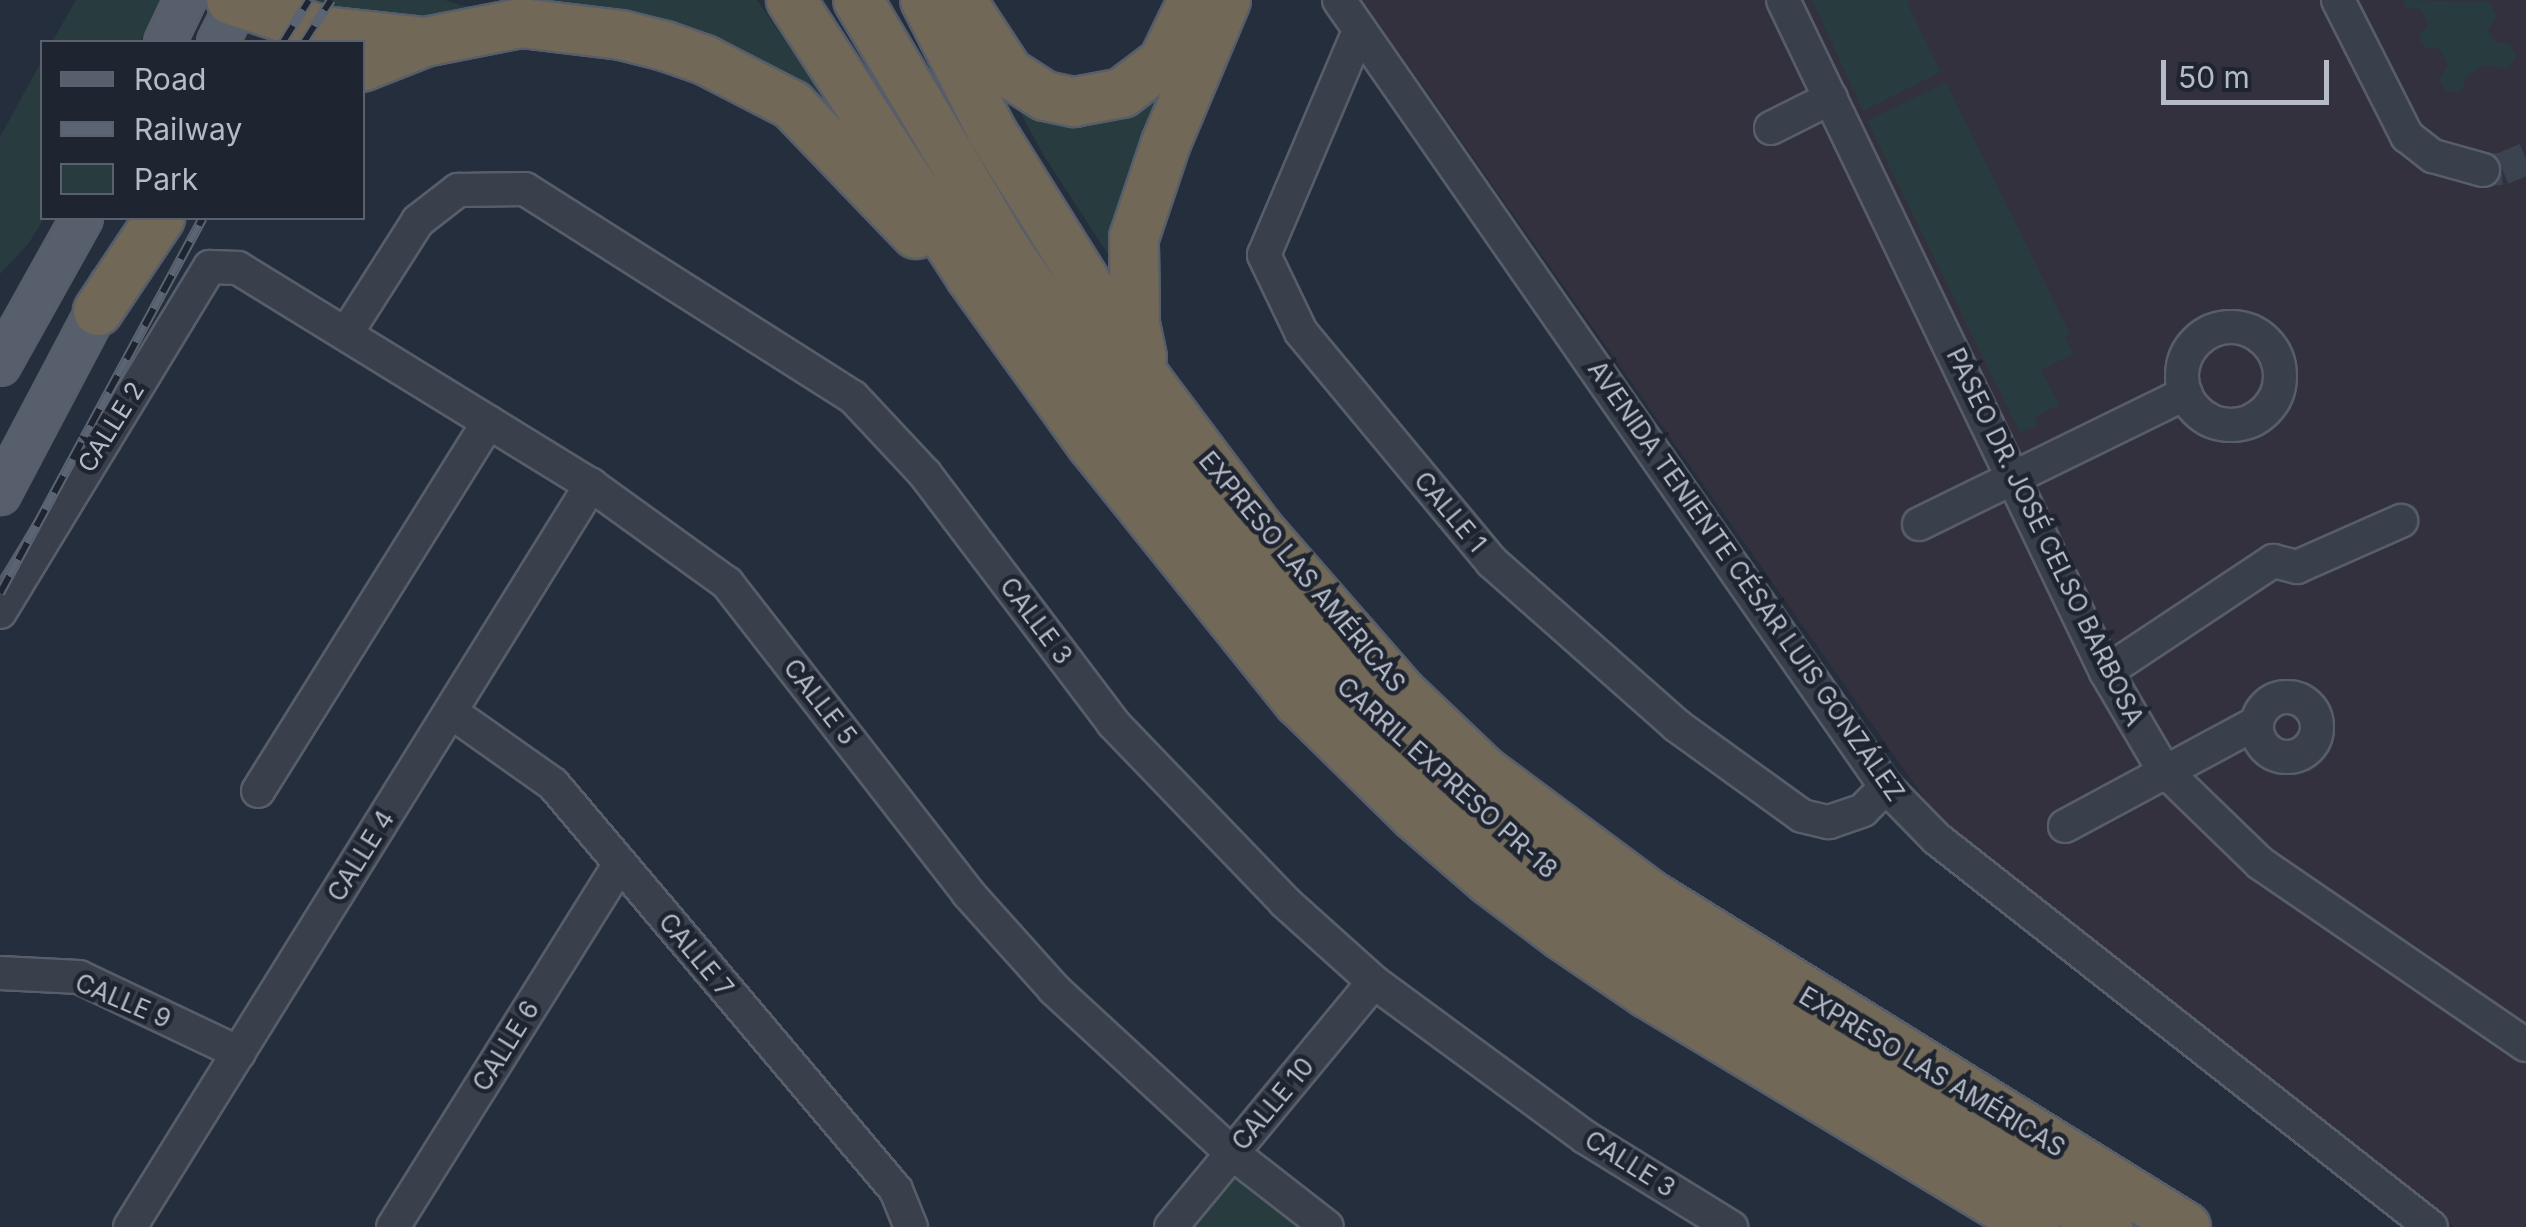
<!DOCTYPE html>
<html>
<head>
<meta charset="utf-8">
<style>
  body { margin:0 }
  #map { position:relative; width:2526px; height:1227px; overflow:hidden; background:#252e3c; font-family:Inter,sans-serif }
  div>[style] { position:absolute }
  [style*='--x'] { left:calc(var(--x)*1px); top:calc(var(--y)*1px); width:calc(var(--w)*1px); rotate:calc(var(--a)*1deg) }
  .medical>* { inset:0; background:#33313d }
  .green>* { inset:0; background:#283b3e }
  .minor-tunnel>* { height:32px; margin-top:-16px; transform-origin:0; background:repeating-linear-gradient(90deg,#3b4351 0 32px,transparent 0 48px) }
  .roads { filter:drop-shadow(2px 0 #575e6a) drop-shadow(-2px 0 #575e6a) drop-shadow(0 2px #575e6a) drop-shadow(0 -2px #575e6a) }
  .minor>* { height:32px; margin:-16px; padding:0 16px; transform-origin:16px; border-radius:16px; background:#39404c }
  .minor>.ring { margin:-16px; padding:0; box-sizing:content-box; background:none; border:32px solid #39404c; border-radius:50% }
  .major>* { height:40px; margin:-20px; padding:0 20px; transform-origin:20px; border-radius:20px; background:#575f6c }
  .highway>* { height:48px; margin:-24px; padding:0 24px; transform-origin:24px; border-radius:24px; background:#716857 }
  .rail>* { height:10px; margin-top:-5px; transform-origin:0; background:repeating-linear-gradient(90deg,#1e2531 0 19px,#5b6473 0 38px); box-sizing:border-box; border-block:2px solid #5b6473 }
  span { translate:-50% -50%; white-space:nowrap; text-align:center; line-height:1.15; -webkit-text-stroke:9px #1e2531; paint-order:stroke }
  .street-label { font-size:25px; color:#b5bbc7 }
  .legend { position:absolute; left:40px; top:40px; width:325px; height:180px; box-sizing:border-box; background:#1e2531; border:2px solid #5a616d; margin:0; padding:12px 18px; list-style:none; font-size:30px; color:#b5bbc7 }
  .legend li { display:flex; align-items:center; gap:20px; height:50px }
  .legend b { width:50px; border:2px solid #5a616d }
  .scale { position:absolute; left:2161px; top:60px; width:168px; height:45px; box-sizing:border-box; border:5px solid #b5bbc7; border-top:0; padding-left:12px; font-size:30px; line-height:35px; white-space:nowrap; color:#b5bbc7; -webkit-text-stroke:8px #1e2531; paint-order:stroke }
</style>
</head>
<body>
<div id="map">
  <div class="medical">
    <i style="clip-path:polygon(1362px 0,2526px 0,2526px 1227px,2453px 1227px,1948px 832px)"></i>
  </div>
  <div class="green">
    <i style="clip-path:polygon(76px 0,162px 0,140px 42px,52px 42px)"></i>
    <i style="clip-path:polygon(281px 0,445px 0,463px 6px,510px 7px,534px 0,757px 0,831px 107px,824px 116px,744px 63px,426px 31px)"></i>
    <i style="clip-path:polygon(1812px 0,1911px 0,1907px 3px,1941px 72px,1863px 111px)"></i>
    <i style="clip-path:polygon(2402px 0,2490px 2px,2497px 17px,2488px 30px,2495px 42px,2510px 44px,2516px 57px,2508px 69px,2486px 65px,2469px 74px,2460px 92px,2446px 92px,2439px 79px,2448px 65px,2439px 48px,2426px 49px,2419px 37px,2428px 23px,2421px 9px,2406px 8px)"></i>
    <i style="clip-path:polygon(42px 60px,44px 218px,29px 243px,0 274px,0 137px)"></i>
    <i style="clip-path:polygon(1182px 60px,1113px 262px,1044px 156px,1006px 86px,1023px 98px)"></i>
    <i style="clip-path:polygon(1946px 82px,2070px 334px,2065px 337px,2074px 354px,2041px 370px,2060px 405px,2035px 417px,2038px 425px,2020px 433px,1867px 121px)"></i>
    <i style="clip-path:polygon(1235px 1173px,1306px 1227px,1190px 1227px)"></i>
  </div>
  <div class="minor-tunnel">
    <i style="--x:2483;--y:170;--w:19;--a:-3"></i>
    <i style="--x:2502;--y:169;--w:26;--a:-23"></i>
  </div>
  <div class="roads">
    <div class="minor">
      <i style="--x:1339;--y:0;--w:958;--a:55.2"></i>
      <i style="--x:1886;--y:787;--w:73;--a:45.6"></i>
      <i style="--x:1937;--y:839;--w:628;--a:38.15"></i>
      <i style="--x:1783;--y:0;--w:746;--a:64.33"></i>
      <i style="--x:2106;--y:672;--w:113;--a:59.6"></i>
      <i style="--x:2163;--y:769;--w:135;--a:44.1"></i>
      <i style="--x:2260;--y:863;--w:322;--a:34.4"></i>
      <i style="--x:2338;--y:0;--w:153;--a:63.1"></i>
      <i style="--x:2407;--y:136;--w:33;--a:38"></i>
      <i style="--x:2433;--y:156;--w:52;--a:15.6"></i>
      <i style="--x:1359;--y:31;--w:243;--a:113"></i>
      <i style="--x:1264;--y:255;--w:85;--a:64.3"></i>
      <i style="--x:1301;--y:332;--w:299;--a:50.3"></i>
      <i style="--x:1492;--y:562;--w:246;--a:41.5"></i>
      <i style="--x:1676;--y:725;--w:155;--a:35.8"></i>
      <i style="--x:1802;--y:816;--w:28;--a:13"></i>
      <i style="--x:1829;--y:822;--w:36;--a:-19"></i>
      <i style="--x:1863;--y:810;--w:33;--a:-45"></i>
      <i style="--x:1771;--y:128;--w:67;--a:-26.6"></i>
      <i class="ring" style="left:2182px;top:327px;width:66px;height:66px"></i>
      <i style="--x:346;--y:334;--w:134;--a:-57.5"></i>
      <i style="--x:418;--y:221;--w:51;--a:-37.8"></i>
      <i style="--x:458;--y:190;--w:67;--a:-0.9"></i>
      <i style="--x:525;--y:189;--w:388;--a:32.4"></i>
      <i style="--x:853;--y:397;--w:105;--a:46.9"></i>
      <i style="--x:925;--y:474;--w:312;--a:52.9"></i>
      <i style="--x:1113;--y:723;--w:248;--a:46.1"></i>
      <i style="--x:1285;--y:902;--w:120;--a:42"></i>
      <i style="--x:1374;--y:982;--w:262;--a:36.3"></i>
      <i style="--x:1585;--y:1137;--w:172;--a:31.7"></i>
      <i style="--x:1919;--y:524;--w:297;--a:-26.1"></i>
      <i style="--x:0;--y:612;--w:404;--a:-58.7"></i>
      <i style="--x:210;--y:267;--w:28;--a:2"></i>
      <i style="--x:238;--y:268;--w:414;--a:31.6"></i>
      <i style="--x:591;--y:485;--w:168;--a:35.8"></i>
      <i style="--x:727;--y:583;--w:393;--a:52.1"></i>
      <i style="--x:968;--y:893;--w:129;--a:48.1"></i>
      <i style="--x:1054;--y:989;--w:242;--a:42.7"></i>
      <i style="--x:1232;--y:1153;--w:120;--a:37.9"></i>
      <i style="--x:2106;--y:672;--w:201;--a:-33.6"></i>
      <i style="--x:2273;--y:561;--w:25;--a:14"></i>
      <i style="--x:2297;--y:567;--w:114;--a:-23.9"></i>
      <i class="ring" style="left:2257px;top:697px;width:28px;height:28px"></i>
      <i style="--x:451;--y:712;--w:125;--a:35.2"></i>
      <i style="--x:553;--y:784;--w:531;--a:49.81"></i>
      <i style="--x:896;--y:1190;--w:40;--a:68"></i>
      <i style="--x:258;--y:791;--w:435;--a:-58"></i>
      <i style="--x:2065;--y:826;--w:217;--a:-28.3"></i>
      <i style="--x:0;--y:973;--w:79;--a:2.9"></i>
      <i style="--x:79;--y:977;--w:177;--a:25.4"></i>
      <i style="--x:130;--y:1227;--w:874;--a:-58.15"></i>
      <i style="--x:393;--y:1227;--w:428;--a:-58"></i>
      <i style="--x:1171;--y:1227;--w:318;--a:-50.4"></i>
    </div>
    <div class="major">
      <i style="--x:165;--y:42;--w:47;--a:-64.5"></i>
      <i style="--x:218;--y:42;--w:47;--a:-63.4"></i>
      <i style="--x:0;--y:365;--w:168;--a:-60.8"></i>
      <i style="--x:0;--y:494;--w:236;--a:-62.2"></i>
    </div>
    <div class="highway">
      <i style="--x:231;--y:0;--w:98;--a:18.4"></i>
      <i style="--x:324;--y:31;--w:93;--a:6.2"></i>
      <i style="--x:791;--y:0;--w:329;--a:57"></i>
      <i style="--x:970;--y:276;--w:208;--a:54.2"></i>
      <i style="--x:1092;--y:445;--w:330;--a:51.2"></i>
      <i style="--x:1299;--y:702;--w:161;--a:44.5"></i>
      <i style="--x:1414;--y:815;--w:99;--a:40.9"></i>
      <i style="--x:1489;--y:880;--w:93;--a:37.1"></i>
      <i style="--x:1563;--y:936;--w:102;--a:34.2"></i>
      <i style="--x:1647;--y:993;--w:453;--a:31.1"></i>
      <i style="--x:858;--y:0;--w:287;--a:59.4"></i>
      <i style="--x:1004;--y:247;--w:198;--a:55.3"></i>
      <i style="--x:1117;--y:410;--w:143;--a:54.1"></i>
      <i style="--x:1201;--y:526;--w:115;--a:50.6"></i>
      <i style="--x:1274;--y:615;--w:145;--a:46.4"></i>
      <i style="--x:1374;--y:720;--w:196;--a:41.5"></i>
      <i style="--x:1521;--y:850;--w:131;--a:36.6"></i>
      <i style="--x:1626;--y:928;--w:113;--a:33.8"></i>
      <i style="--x:1720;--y:991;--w:454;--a:31.3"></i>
      <i style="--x:925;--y:0;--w:148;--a:63.1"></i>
      <i style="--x:992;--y:132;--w:292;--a:58"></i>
      <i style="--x:1147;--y:380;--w:185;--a:53.1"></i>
      <i style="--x:1258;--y:528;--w:219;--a:48.9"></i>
      <i style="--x:1402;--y:693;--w:113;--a:43.6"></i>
      <i style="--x:1484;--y:771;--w:209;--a:36.7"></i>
      <i style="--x:1652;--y:896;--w:628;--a:31.79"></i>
      <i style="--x:961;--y:0;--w:87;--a:56.7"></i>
      <i style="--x:1009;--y:73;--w:43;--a:32.6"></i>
      <i style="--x:1045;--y:96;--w:30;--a:12"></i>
      <i style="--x:1074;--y:102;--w:49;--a:-10.6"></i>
      <i style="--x:1122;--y:93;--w:51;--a:-37.1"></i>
      <i style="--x:1163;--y:62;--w:69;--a:-64.2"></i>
      <i style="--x:362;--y:67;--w:68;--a:-21.6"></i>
      <i style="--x:425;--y:42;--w:98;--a:-11.2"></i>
      <i style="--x:521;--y:23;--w:101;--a:6.8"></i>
      <i style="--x:621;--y:35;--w:45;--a:14"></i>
      <i style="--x:665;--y:46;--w:42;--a:19.3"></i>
      <i style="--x:705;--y:60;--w:98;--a:27.3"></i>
      <i style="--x:792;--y:105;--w:179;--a:46.1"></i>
      <i style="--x:98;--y:311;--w:112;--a:-56.3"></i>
      <i style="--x:1142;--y:357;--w:33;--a:-102"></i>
      <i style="--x:1135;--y:325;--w:87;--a:-90.7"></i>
      <i style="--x:1134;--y:238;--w:100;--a:-71.4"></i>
      <i style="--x:1166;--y:143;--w:155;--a:-67.2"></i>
    </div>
  </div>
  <div class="rail">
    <i style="--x:283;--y:42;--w:49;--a:-58.2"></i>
    <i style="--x:304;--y:42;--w:50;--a:-57.3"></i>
    <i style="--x:0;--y:593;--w:426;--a:-61.6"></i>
  </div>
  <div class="street-label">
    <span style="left:111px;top:427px;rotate:-58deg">CALLE 2</span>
    <span style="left:1450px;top:512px;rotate:50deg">CALLE 1</span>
    <span style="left:2045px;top:537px;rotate:64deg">PASEO DR. JOSÉ CELSO BARBOSA</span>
    <span style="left:1302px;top:572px;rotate:50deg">EXPRESO LAS AMÉRICAS</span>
    <span style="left:1746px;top:581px;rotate:55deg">AVENIDA TENIENTE CÉSAR LUIS GONZÁLEZ</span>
    <span style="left:1036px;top:621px;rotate:53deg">CALLE 3</span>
    <span style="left:820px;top:702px;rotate:52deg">CALLE 5</span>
    <span style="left:1447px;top:778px;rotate:42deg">CARRIL EXPRESO PR-18</span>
    <span style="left:361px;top:856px;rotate:-58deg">CALLE 4</span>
    <span style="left:696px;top:955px;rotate:50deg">CALLE 7</span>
    <span style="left:123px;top:1001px;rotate:23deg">CALLE 9</span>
    <span style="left:506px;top:1046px;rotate:-58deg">CALLE 6</span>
    <span style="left:1932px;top:1072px;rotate:31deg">EXPRESO LAS AMÉRICAS</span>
    <span style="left:1273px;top:1104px;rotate:-50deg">CALLE 10</span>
    <span style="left:1630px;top:1164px;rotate:32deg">CALLE 3</span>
  </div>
  <ul class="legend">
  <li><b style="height:12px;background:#575f6c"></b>Road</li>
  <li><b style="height:12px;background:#5b6473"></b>Railway</li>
  <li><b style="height:28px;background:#283b3e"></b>Park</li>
  </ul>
  <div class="scale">50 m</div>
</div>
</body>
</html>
